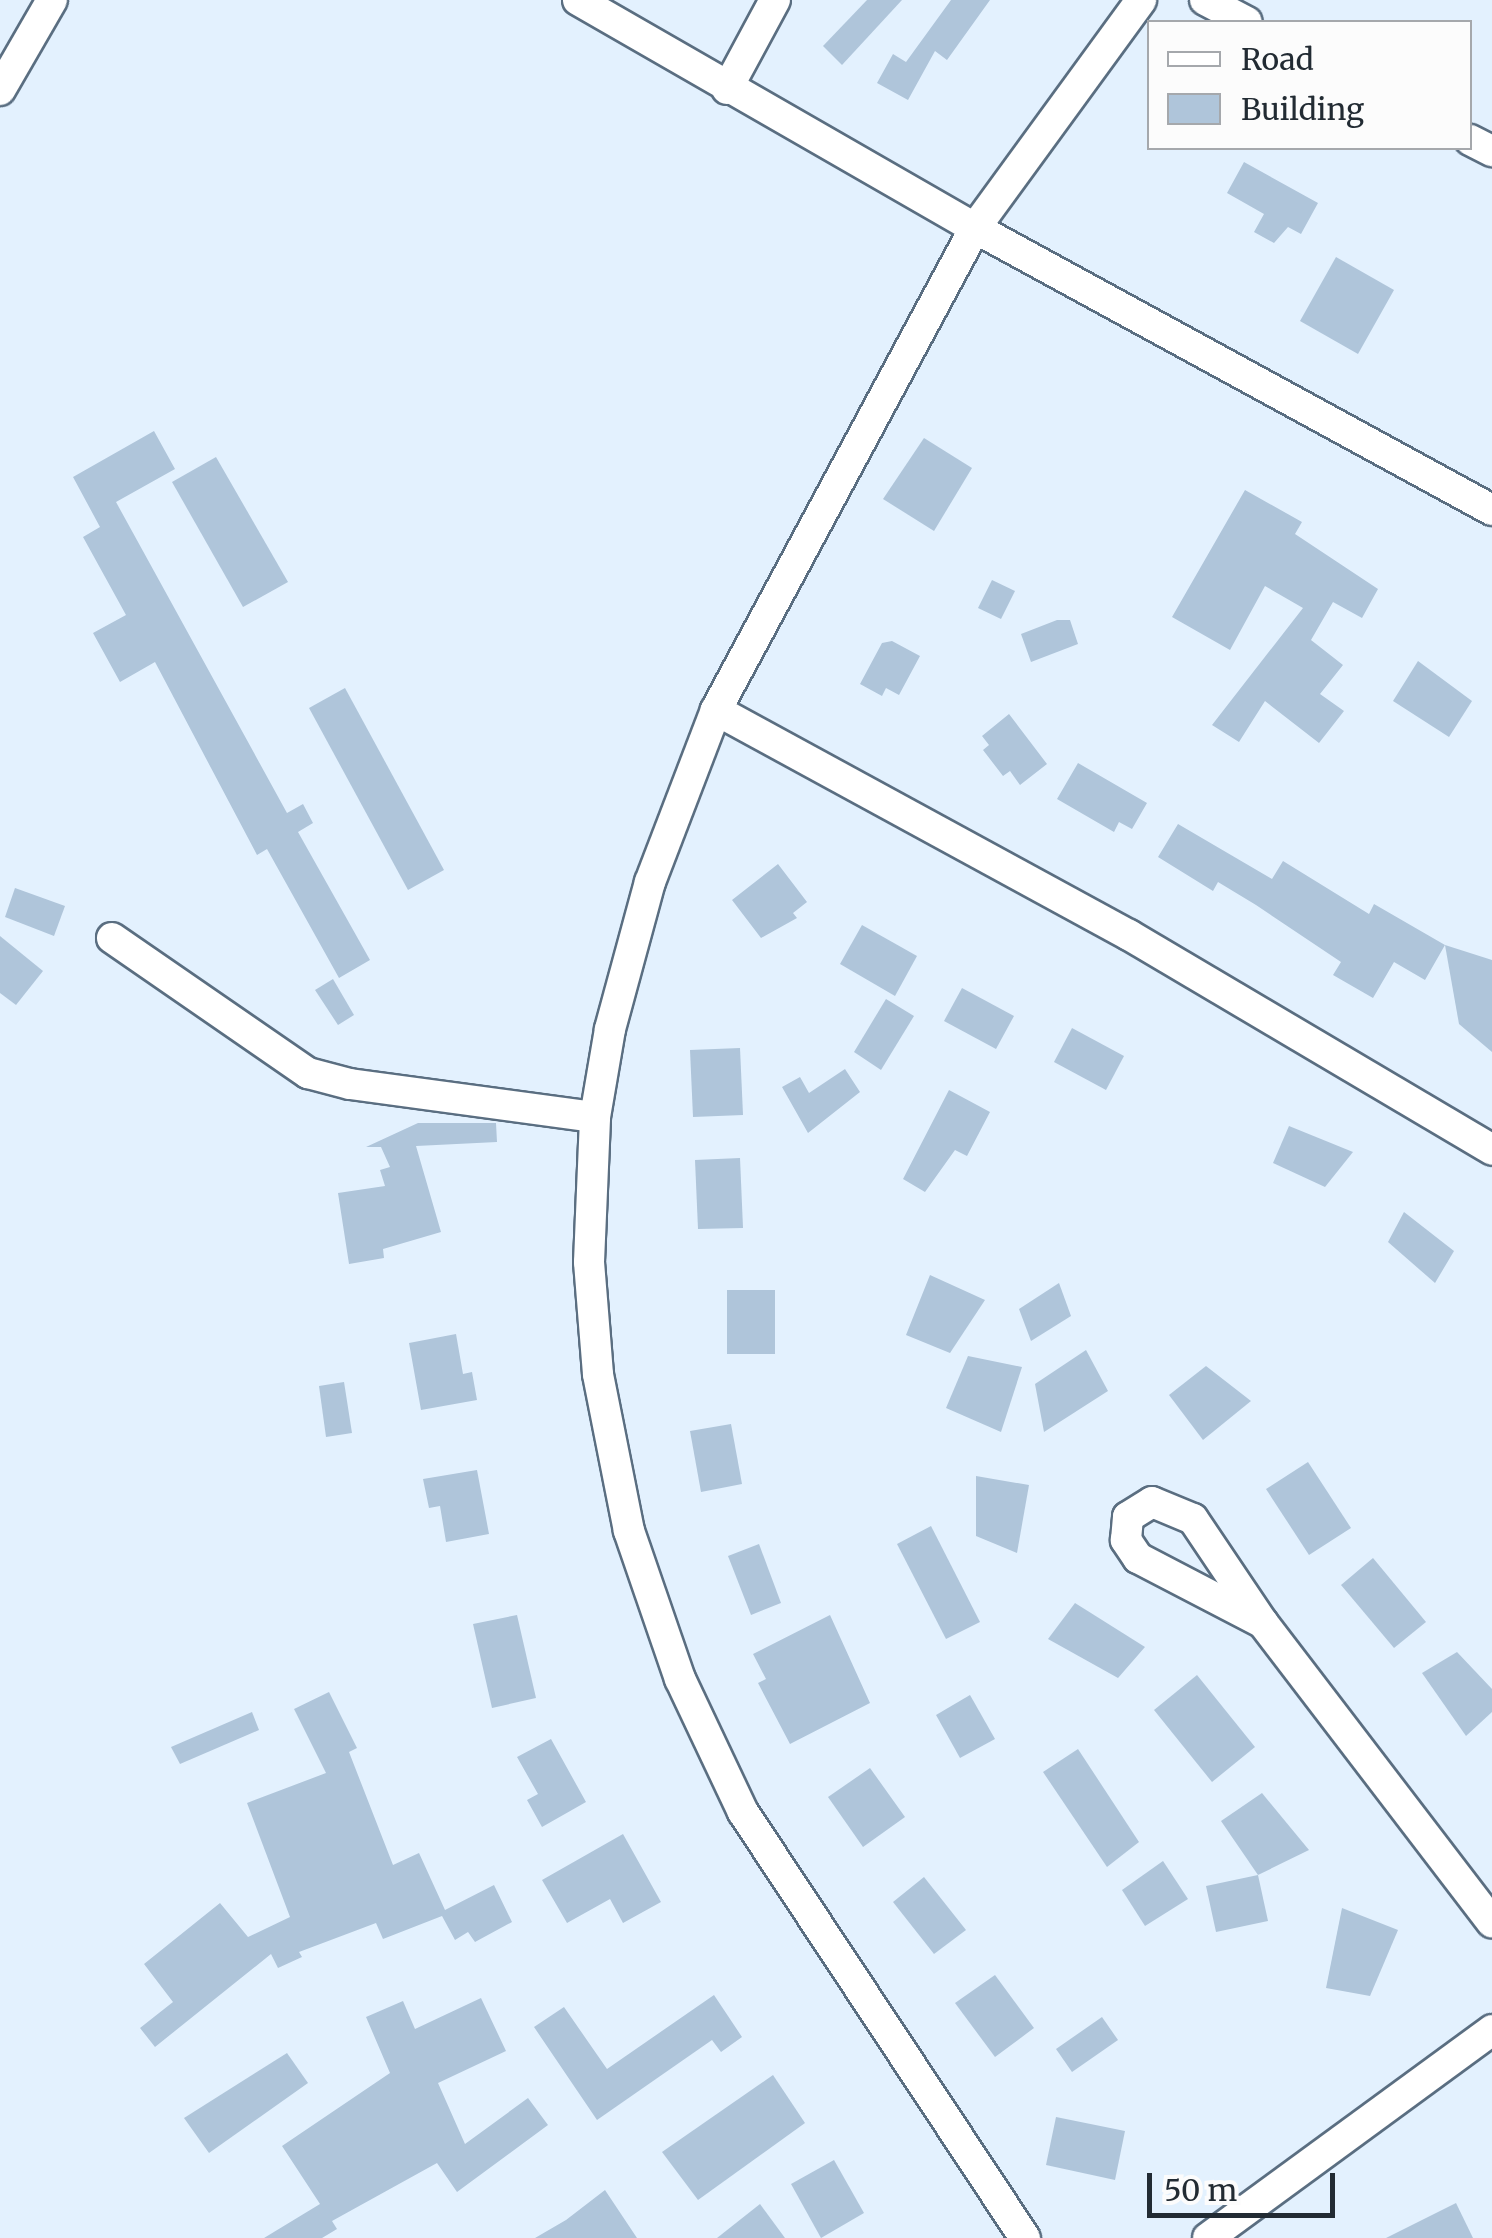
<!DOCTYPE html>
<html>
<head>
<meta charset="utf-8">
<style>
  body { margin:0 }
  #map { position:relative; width:1492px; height:2238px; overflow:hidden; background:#e3f1fe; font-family:Merriweather,serif }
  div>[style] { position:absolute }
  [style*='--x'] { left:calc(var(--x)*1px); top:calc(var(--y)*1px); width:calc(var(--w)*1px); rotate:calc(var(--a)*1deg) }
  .building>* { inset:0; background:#afc5da }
  .roads { filter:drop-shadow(2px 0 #5a6e81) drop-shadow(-2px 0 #5a6e81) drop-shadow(0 2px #5a6e81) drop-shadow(0 -2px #5a6e81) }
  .minor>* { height:30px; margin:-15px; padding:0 15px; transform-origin:15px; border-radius:15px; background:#fff }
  span { translate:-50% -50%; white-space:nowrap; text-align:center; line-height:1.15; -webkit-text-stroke:10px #fcfcfc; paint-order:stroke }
  .legend { position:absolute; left:1147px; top:20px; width:325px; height:130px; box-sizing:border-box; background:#fcfcfc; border:2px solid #a5a8ac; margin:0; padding:12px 18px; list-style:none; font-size:30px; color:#222b33 }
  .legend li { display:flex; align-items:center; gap:20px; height:50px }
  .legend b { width:50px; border:2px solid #a5a8ac }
  .scale { position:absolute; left:1147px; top:2173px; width:188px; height:45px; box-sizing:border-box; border:5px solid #222b33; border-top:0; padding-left:12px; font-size:30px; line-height:35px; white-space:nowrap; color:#222b33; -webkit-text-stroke:8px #fcfcfc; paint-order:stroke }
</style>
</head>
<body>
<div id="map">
  <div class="building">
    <i style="clip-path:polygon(867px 0,902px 0,842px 65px,823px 46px)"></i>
    <i style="clip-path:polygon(951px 0,990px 0,947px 60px,935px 51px,908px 100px,877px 83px,893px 54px,906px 62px)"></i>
    <i style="clip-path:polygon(1244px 162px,1318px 203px,1301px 234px,1288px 227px,1274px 243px,1254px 232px,1264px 214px,1227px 193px)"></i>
    <i style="clip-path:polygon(1336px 257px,1394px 290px,1358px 354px,1300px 321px)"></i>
    <i style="clip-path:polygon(154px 431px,175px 469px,116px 502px,287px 813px,303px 804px,313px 823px,298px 832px,370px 960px,339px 978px,267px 849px,257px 855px,155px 662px,120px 682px,93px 633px,126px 615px,83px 537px,100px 527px,73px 477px)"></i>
    <i style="clip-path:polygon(924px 438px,972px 468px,934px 531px,883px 499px)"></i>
    <i style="clip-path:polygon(216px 457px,288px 582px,243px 607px,172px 482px)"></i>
    <i style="clip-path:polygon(1245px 490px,1302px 522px,1295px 534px,1378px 589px,1362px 618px,1333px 602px,1311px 640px,1343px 665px,1320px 694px,1344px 711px,1319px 743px,1265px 701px,1239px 742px,1212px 725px,1303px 608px,1265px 586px,1230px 650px,1172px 617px)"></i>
    <i style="clip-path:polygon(992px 580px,1015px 591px,1001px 619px,978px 608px)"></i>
    <i style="clip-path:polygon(1057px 620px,1070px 620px,1078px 644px,1031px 662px,1021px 634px)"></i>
    <i style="clip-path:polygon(892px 641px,920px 656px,899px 695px,886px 688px,882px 696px,860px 684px,882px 643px)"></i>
    <i style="clip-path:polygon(1418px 661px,1472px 701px,1449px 737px,1393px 701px)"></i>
    <i style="clip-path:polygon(345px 688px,444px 870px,408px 890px,309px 708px)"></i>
    <i style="clip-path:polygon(1009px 714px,1047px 764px,1020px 785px,1010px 771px,1003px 776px,983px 750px,989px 745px,982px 736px)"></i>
    <i style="clip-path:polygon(1078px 763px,1147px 803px,1132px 829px,1119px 822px,1114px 832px,1057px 799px)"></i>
    <i style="clip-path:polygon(1178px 824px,1272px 879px,1283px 861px,1369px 914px,1374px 904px,1445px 945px,1425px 980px,1394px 962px,1373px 998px,1333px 975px,1341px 962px,1256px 905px,1218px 882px,1213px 891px,1158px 857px)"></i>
    <i style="clip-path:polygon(778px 864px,807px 902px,793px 913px,797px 918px,761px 938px,732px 900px)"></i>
    <i style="clip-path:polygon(15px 888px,65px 906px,54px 936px,5px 917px)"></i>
    <i style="clip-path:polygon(862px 925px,917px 956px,895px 996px,840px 964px)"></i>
    <i style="clip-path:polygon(0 936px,43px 971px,16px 1005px,0 993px)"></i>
    <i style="clip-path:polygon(1445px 945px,1492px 960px,1492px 1052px,1459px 1024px)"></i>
    <i style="clip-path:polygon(333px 979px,354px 1015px,338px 1025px,315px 990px)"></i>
    <i style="clip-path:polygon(962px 988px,1014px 1016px,996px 1049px,944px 1021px)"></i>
    <i style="clip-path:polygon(886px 999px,914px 1016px,881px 1070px,854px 1052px)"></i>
    <i style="clip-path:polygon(1072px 1028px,1124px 1056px,1106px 1090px,1054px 1062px)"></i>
    <i style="clip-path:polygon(740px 1048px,743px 1115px,693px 1117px,690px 1050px)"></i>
    <i style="clip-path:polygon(845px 1069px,860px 1092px,808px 1133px,782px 1087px,800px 1077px,809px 1093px)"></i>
    <i style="clip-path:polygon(949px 1090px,990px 1112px,967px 1156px,955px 1150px,925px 1192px,903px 1179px)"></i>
    <i style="clip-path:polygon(418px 1123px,496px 1123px,497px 1142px,416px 1146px,441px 1232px,383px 1249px,384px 1258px,349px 1264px,338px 1193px,385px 1186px,380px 1170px,390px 1167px,381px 1147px,366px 1147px)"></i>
    <i style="clip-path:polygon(1289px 1126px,1353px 1152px,1325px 1187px,1273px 1163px)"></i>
    <i style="clip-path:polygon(740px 1158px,743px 1228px,698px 1229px,695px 1160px)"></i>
    <i style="clip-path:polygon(1404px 1212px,1454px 1251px,1435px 1283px,1388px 1242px)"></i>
    <i style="clip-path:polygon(930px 1275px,985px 1300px,950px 1353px,906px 1335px)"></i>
    <i style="clip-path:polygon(1059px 1283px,1071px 1316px,1031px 1341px,1019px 1309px)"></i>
    <i style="clip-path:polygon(727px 1290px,775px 1290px,775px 1354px,727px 1354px)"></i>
    <i style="clip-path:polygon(456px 1334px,463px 1374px,472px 1372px,477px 1400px,421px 1410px,409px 1343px)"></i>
    <i style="clip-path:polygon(1086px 1350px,1108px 1391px,1044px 1432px,1035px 1384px)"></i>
    <i style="clip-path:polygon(968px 1356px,1022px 1367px,1001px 1432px,946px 1408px)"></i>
    <i style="clip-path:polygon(1206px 1366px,1251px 1401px,1203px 1440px,1169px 1395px)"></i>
    <i style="clip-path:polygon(344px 1382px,352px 1433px,326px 1437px,319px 1386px)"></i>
    <i style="clip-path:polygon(731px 1424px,742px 1484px,701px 1492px,690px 1431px)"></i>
    <i style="clip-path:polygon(1308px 1462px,1351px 1528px,1309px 1555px,1266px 1489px)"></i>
    <i style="clip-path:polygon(477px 1470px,489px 1534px,446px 1542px,440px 1506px,429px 1508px,423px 1479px)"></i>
    <i style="clip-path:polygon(976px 1476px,1029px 1485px,1017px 1553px,976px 1536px)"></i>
    <i style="clip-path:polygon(931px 1526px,980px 1622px,946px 1639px,897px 1544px)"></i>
    <i style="clip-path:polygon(759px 1544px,781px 1603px,751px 1615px,728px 1556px)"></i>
    <i style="clip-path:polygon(1373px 1558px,1426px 1622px,1394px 1648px,1341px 1585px)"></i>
    <i style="clip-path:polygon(1075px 1603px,1145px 1647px,1118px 1678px,1048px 1639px)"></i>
    <i style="clip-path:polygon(517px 1615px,536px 1698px,492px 1708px,473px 1624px)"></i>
    <i style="clip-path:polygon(830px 1615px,870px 1703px,790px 1744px,758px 1683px,766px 1679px,753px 1654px)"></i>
    <i style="clip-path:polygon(1457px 1652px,1492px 1689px,1492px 1712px,1466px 1736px,1422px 1673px)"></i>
    <i style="clip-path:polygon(1197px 1675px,1255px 1747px,1212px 1782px,1154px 1710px)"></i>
    <i style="clip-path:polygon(329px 1692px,357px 1748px,349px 1752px,393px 1865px,419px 1853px,445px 1910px,494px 1885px,512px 1922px,475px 1942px,468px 1932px,455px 1940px,442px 1916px,383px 1939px,376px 1923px,299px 1952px,302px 1957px,278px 1968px,271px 1954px,155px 2047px,140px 2028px,173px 2002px,144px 1964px,220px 1903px,248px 1937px,290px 1917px,247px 1803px,326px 1773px,294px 1709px)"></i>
    <i style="clip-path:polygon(970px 1695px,995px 1739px,960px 1758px,936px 1715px)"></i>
    <i style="clip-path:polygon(252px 1712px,259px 1730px,180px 1764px,171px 1747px)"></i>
    <i style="clip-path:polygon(551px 1739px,586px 1802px,542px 1827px,527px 1800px,538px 1794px,517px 1757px)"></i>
    <i style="clip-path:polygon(1078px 1749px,1139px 1842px,1107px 1867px,1043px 1772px)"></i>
    <i style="clip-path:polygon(870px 1768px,905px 1817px,863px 1847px,828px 1797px)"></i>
    <i style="clip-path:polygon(1262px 1793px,1309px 1850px,1258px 1875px,1221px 1821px)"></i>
    <i style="clip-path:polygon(623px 1834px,661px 1902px,623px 1923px,610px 1899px,567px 1923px,542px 1880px)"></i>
    <i style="clip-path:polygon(1163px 1861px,1188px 1899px,1145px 1926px,1122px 1890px)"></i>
    <i style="clip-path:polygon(1258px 1875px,1268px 1921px,1216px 1932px,1206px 1886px)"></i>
    <i style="clip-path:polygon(924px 1877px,966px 1930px,934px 1954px,893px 1902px)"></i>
    <i style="clip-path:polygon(1342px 1908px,1398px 1930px,1370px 1996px,1326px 1988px)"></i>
    <i style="clip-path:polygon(995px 1975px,1034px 2028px,995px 2057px,955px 2003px)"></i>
    <i style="clip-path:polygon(714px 1995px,742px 2037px,721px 2052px,712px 2040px,597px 2120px,534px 2027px,564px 2007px,607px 2069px)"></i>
    <i style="clip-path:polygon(481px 1998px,506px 2051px,438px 2083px,465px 2144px,528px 2098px,548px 2125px,457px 2192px,437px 2163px,332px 2221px,337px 2229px,322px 2238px,264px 2238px,320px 2204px,282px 2146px,390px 2073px,366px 2017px,403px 2001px,415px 2029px)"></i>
    <i style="clip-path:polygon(1102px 2017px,1118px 2040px,1072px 2072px,1056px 2049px)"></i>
    <i style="clip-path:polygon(287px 2053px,308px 2083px,209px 2153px,184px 2118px)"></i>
    <i style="clip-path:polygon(773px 2075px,805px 2123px,698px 2200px,662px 2152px)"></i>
    <i style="clip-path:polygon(1056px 2117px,1125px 2131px,1115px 2180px,1046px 2165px)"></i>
    <i style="clip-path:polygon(834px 2160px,864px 2213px,821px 2238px,791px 2184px)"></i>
    <i style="clip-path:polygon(605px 2190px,637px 2238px,535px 2238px,566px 2220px)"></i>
    <i style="clip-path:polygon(1456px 2203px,1473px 2238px,1386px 2238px)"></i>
    <i style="clip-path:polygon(760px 2204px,785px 2238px,717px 2238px)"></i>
  </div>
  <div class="roads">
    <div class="minor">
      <i style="--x:578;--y:0;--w:458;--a:29.9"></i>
      <i style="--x:975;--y:228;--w:589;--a:28.61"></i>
      <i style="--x:1205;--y:0;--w:47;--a:27.6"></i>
      <i style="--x:727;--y:89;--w:101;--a:-61.7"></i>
      <i style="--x:0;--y:90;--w:104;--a:-60"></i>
      <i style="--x:1470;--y:140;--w:25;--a:27"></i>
      <i style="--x:716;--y:710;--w:470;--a:28.6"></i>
      <i style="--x:1129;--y:935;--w:422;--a:30.6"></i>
      <i style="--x:112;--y:938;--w:238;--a:34.6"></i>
      <i style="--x:308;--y:1073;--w:43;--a:14.7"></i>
      <i style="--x:350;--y:1084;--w:247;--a:7.7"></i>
      <i style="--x:1263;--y:1623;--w:141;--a:-152.5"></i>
      <i style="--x:1138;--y:1558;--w:22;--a:-124"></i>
      <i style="--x:1126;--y:1540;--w:23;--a:-85"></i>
      <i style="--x:1128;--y:1517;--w:28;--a:-32"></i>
      <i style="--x:1152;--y:1502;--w:44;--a:22.5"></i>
      <i style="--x:1193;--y:1519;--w:125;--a:56.1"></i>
      <i style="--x:1263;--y:1623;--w:377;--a:52.6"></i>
      <i style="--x:1025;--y:2238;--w:511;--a:-123.5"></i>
      <i style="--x:743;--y:1812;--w:147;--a:-115.3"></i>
      <i style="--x:680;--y:1679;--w:157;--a:-109"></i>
      <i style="--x:629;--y:1531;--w:160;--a:-101.2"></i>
      <i style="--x:598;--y:1374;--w:112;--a:-94.6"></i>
      <i style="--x:589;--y:1262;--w:145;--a:-87.6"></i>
      <i style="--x:595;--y:1117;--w:89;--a:-80.3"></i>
      <i style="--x:610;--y:1029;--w:152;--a:-74.8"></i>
      <i style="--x:650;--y:882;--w:184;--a:-69"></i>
      <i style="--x:716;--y:710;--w:547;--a:-61.75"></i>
      <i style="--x:975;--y:228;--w:282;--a:-53.9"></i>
      <i style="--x:1208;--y:2238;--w:352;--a:-36.2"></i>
    </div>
  </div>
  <ul class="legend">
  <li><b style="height:12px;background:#fff"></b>Road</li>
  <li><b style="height:28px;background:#afc5da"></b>Building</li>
  </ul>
  <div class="scale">50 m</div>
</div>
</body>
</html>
